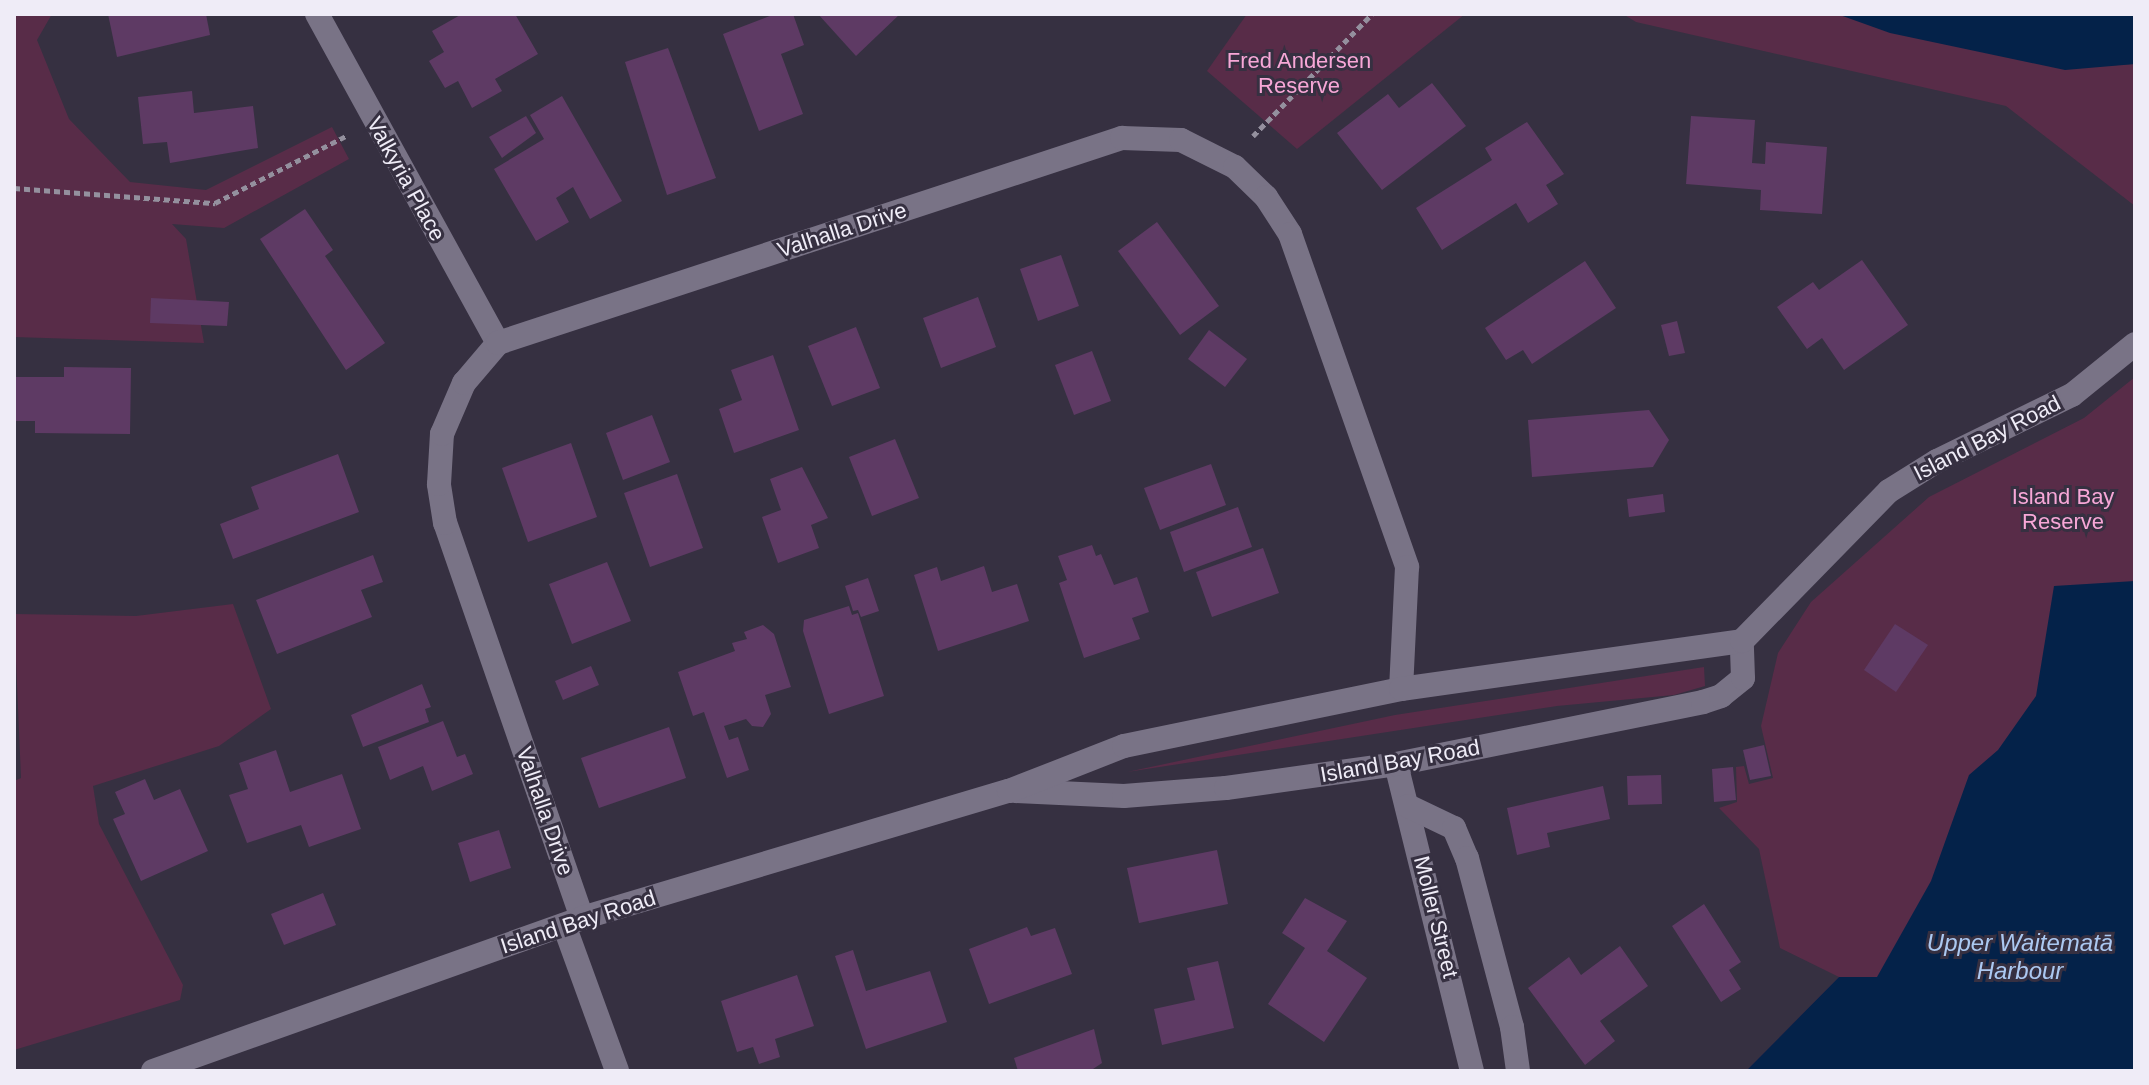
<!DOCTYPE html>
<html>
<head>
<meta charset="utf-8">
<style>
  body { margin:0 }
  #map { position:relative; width:2149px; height:1085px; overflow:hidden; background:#363041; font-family:Arial,sans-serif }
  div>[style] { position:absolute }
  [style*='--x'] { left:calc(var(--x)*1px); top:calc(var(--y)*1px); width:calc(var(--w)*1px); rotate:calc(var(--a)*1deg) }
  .green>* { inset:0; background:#582c48 }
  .water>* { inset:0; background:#042249 }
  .building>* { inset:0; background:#5e3a64 }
  .path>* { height:5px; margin-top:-2.5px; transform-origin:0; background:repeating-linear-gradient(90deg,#94909e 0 6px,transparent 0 10px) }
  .minor>* { height:24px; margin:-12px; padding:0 12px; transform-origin:12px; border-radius:12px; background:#797386 }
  span { translate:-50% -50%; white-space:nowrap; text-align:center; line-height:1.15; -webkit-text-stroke:6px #363041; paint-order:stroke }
  .park-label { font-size:22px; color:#f7a7d7 }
  .street-label { font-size:22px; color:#efecf7 }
  .water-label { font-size:24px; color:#abc8f1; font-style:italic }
  .frame { position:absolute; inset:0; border:16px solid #efecf7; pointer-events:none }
</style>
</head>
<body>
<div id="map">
  <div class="green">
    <i style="clip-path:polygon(14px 14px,52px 14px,37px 40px,69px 119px,130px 182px,206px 190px,332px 127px,349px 159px,224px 228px,172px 224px,186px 239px,204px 343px,14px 337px)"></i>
    <i style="clip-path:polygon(1247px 14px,1465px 14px,1297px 149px,1207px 71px)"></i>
    <i style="clip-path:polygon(1623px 14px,2135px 14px,2102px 66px,2135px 64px,2135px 206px,2006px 106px,1636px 22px)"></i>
    <i style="clip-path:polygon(2135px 377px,2135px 1071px,1746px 1071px,1839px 977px,1780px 948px,1759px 849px,1719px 808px,1737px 802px,1736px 767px,1744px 766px,1749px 784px,1773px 778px,1761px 726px,1778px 653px,1811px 602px,1929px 497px,2084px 418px)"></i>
    <i style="clip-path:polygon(233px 604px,271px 709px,219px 746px,93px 786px,99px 824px,183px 985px,180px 1000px,14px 1050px,14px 781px,21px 778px,14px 614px,136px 616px)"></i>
    <i style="clip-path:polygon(1704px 667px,1705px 686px,1674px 695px,1557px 706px,1127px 772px,1395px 715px)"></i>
  </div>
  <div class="water">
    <i style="clip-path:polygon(1837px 14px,2135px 14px,2135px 64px,2065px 70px,1890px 33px)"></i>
    <i style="clip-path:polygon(2135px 581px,2135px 1071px,1746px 1071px,1839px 977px,1877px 977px,1931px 881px,1969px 775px,1998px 750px,2036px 696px,2054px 586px)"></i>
  </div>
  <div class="building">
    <i style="clip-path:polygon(108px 14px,206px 14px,210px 35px,117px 57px)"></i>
    <i style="clip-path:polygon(462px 14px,515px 14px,538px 54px,495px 79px,502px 91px,472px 108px,458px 81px,445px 88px,429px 61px,444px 52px,432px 31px)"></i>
    <i style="clip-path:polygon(775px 14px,793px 14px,804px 45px,781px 54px,803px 114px,759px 131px,723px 34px)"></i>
    <i style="clip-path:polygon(818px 14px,900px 14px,856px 56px)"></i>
    <i style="clip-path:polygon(668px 48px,716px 178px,667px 195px,625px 62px)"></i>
    <i style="clip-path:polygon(1432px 83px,1466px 126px,1382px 190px,1337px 133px,1388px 94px,1399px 108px)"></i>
    <i style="clip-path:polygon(192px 91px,194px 113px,253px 106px,258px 148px,170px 163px,167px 142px,143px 144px,138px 97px)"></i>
    <i style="clip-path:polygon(562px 96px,622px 201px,590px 219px,573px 187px,556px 198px,569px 222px,536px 241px,494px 169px,544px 139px,530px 115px)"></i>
    <i style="clip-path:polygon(526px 116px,536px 133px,502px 158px,489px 137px)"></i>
    <i style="clip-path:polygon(1691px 116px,1755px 120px,1752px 163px,1765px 164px,1766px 142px,1827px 147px,1822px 214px,1760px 210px,1761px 190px,1686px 184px)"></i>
    <i style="clip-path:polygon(1527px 122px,1564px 174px,1546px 185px,1558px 204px,1528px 223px,1516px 203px,1442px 250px,1416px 208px,1492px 160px,1485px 148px)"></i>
    <i style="clip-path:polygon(305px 209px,333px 250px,325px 256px,385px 343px,346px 370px,260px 239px)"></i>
    <i style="clip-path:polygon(1157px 222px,1219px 306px,1180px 335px,1118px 251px)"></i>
    <i style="clip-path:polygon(1061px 255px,1079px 306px,1038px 321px,1020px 269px)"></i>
    <i style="clip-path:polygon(1862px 260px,1908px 325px,1844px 370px,1822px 338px,1807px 349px,1777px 307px,1813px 282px,1819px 290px)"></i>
    <i style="clip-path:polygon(1585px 261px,1616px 308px,1532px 364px,1523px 350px,1506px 360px,1485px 328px)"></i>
    <i style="clip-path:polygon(978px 297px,996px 347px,941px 368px,923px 318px)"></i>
    <i style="clip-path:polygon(151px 298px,229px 302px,227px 326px,150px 323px)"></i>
    <i style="clip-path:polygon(1677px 321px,1685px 353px,1669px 356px,1661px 325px)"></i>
    <i style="clip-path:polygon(856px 327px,880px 388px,832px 406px,808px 346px)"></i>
    <i style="clip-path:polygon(1209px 330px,1247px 359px,1225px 387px,1188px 359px)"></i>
    <i style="clip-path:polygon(1092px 351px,1111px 401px,1074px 415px,1055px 365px)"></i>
    <i style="clip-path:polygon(773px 355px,799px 430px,734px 453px,719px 409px,742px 400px,731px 370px)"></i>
    <i style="clip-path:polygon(64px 367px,131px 368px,130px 434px,35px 433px,35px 421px,14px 421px,14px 377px,64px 377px)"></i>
    <i style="clip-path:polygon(1649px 410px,1669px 440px,1653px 467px,1532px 477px,1528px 420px)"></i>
    <i style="clip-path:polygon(652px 415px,670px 462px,623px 480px,606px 433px)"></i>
    <i style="clip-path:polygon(895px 439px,919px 498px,872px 516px,849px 457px)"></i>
    <i style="clip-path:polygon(571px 443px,597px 517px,528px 542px,502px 468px)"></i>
    <i style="clip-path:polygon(338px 454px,359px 512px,233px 559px,220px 524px,259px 509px,251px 487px)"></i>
    <i style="clip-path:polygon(1211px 464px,1226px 505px,1160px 530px,1144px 488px)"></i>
    <i style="clip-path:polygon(802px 467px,828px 518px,811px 525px,819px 548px,778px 563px,762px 517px,781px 510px,770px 479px)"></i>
    <i style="clip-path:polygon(677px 474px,703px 548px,650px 567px,624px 493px)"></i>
    <i style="clip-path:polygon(1663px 494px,1665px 512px,1629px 517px,1627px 499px)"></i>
    <i style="clip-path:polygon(1238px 507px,1252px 547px,1184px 572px,1170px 532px)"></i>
    <i style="clip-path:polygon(1092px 545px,1096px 556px,1101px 554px,1114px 585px,1137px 577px,1149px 612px,1132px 618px,1140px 639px,1084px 658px,1059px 583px,1067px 580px,1058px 556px)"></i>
    <i style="clip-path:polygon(1263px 548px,1279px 593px,1212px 617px,1196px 572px)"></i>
    <i style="clip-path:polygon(373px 555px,383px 582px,361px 590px,372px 617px,277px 654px,256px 600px)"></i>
    <i style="clip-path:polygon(607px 562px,631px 621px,572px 644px,549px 584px)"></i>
    <i style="clip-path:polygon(984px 566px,992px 592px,1017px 584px,1029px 621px,938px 651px,914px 575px,937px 567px,941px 581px)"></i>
    <i style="clip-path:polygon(868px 578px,879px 611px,861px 617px,858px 610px,853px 611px,845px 586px)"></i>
    <i style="clip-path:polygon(849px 606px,852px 615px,858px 613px,884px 696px,829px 714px,803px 631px,804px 620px)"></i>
    <i style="clip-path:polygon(1895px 624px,1928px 645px,1896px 692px,1864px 670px)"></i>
    <i style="clip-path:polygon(763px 625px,774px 634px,791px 687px,765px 695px,771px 714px,763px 727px,752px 726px,746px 719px,724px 726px,729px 740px,738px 737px,749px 770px,727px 778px,704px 712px,693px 716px,678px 672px,735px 651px,732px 643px,747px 639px,744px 632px)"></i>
    <i style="clip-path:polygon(591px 666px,599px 685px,563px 700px,555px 681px)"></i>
    <i style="clip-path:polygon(422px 684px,431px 707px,425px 709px,429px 722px,363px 747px,351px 715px)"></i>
    <i style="clip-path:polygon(443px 721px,457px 757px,465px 754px,473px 774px,432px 791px,423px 766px,390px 780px,378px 747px)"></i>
    <i style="clip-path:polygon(669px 727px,686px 778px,599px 808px,581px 758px)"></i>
    <i style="clip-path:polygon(1764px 745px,1771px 776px,1750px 780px,1743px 750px)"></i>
    <i style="clip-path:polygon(276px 750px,290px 792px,342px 774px,361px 829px,309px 847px,301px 825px,247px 843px,229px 795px,248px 789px,239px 763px)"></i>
    <i style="clip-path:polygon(1733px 767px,1736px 800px,1714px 802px,1712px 769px)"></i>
    <i style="clip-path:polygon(1661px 775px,1662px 804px,1628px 805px,1627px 776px)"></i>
    <i style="clip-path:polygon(145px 779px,154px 800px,180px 789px,208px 851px,141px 881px,113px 819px,125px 814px,115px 792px)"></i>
    <i style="clip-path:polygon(1603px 786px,1610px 819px,1547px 833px,1550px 847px,1517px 855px,1507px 808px)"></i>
    <i style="clip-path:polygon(499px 830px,511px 868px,470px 882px,458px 843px)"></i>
    <i style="clip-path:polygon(1217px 850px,1228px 904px,1139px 923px,1127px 868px)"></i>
    <i style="clip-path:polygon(323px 893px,336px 925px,284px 945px,271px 914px)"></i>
    <i style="clip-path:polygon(1305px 898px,1347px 921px,1327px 951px,1367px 978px,1324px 1042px,1268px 1004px,1305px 948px,1282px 933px)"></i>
    <i style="clip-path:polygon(1704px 904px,1741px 962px,1729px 970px,1741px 989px,1721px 1002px,1672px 926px)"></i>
    <i style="clip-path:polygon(1027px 927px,1031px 936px,1055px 928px,1072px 974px,989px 1004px,969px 949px)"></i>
    <i style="clip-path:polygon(1620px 946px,1648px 986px,1600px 1021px,1615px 1041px,1585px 1065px,1528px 988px,1569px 957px,1581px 975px)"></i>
    <i style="clip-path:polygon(853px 950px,866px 991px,930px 971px,947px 1022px,866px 1049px,835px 956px)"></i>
    <i style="clip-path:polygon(1218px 961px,1234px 1028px,1162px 1045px,1154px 1009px,1195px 1000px,1187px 968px)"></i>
    <i style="clip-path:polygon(797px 975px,814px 1026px,775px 1039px,780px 1057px,759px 1064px,753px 1047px,737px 1052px,721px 1001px)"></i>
    <i style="clip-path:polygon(1094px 1029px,1102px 1063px,1090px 1071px,1018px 1071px,1014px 1058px)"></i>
  </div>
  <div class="path">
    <i style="--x:1253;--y:136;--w:170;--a:-45.7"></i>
    <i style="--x:14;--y:188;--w:202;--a:4.3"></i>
    <i style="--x:215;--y:203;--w:149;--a:-27.1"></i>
  </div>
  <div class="minor">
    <i style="--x:317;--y:14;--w:376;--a:61.2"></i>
    <i style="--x:1396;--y:764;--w:316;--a:76.1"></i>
    <i style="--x:1015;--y:791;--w:109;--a:2.6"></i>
    <i style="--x:1124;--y:796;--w:102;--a:-4.5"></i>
    <i style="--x:1226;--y:788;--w:172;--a:-8"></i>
    <i style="--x:1396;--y:764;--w:313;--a:-11.4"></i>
    <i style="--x:1703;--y:702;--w:19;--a:-18"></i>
    <i style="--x:1721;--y:696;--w:28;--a:-39"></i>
    <i style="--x:1743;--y:678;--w:37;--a:-92"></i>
    <i style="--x:1408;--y:806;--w:51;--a:25.6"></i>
    <i style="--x:1454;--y:828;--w:33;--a:67"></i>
    <i style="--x:1467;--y:858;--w:175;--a:75.1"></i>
    <i style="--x:1512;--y:1027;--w:44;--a:82.2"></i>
    <i style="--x:582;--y:918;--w:418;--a:-109.1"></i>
    <i style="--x:445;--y:523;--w:39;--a:-99"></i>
    <i style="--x:439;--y:484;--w:50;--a:-86.6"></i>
    <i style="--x:442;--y:434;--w:56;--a:-66.7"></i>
    <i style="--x:464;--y:383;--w:52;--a:-49.6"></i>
    <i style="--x:498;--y:343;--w:657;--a:-18.19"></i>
    <i style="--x:1122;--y:138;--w:59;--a:1.9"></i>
    <i style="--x:1181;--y:140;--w:60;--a:26.6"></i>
    <i style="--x:1235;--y:167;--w:43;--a:44.1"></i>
    <i style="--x:1266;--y:197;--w:44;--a:57"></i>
    <i style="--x:1290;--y:234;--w:353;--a:70.6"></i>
    <i style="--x:1407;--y:567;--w:122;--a:92.8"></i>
    <i style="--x:564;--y:925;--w:155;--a:70"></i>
    <i style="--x:153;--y:1071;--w:455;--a:-19.6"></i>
    <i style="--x:582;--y:918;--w:445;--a:-16.6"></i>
    <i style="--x:1009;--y:791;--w:123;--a:-21.4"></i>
    <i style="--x:1124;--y:746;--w:283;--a:-11.6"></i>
    <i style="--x:1401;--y:689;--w:344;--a:-8"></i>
    <i style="--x:1742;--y:641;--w:210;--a:-45.6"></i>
    <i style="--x:1889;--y:491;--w:57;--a:-32"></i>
    <i style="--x:1937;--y:461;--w:150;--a:-26.1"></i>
    <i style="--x:2072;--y:395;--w:81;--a:-39"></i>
  </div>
  <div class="park-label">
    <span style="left:1299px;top:73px">Fred Andersen<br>Reserve</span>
    <span style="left:2063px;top:509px">Island Bay<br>Reserve</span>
  </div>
  <div class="street-label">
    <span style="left:406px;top:179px;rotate:61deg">Valkyria Place</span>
    <span style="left:842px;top:230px;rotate:-18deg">Valhalla Drive</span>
    <span style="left:1987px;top:438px;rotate:-27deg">Island Bay Road</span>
    <span style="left:1400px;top:761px;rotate:-10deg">Island Bay Road</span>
    <span style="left:545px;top:811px;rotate:71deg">Valhalla Drive</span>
    <span style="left:1436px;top:917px;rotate:76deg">Moller Street</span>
    <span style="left:578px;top:922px;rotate:-18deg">Island Bay Road</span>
  </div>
  <div class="water-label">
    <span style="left:2020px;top:957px">Upper Waitematā<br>Harbour</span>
  </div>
  <div class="frame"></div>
</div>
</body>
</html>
